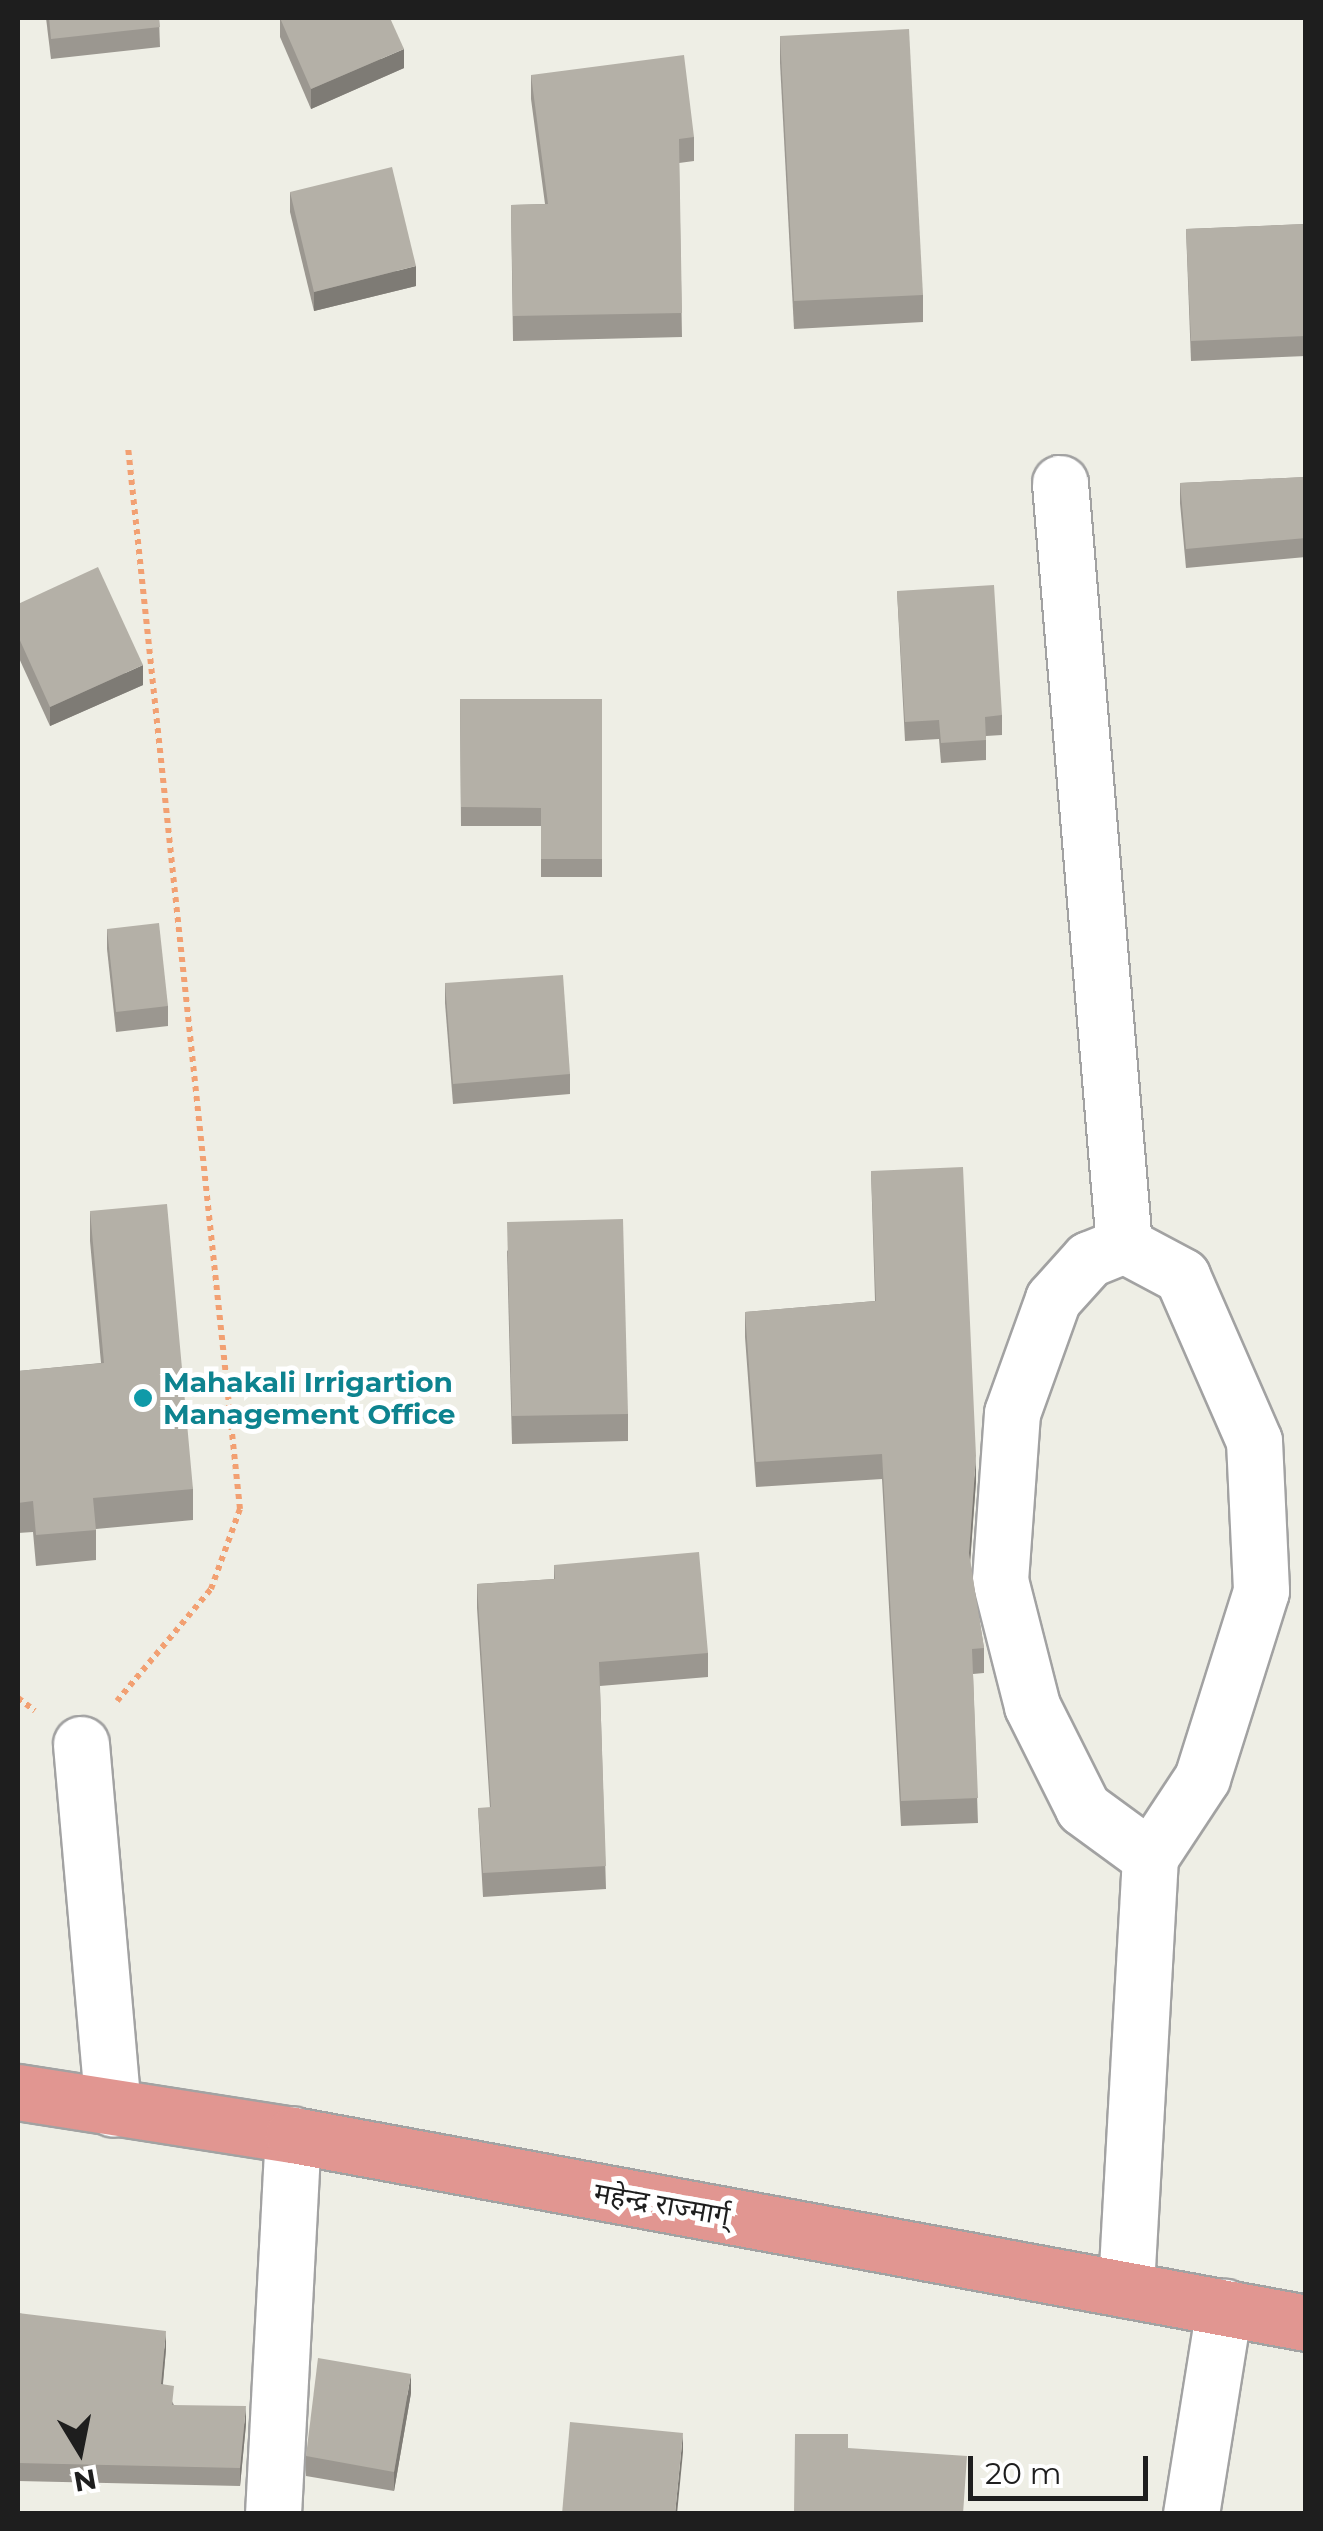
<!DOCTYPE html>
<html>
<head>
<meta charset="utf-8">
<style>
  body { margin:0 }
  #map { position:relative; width:1323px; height:2531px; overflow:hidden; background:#eeeee5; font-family:Montserrat,"Noto Sans Devanagari",sans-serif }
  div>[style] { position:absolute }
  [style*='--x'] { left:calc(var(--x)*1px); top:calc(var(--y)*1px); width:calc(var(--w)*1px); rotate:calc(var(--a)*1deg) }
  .path>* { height:6px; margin-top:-3px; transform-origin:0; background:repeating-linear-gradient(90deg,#f2a072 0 5px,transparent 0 10px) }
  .roads { filter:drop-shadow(2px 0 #a2a2a2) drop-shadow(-2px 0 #a2a2a2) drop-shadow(0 2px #a2a2a2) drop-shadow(0 -2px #a2a2a2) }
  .minor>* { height:55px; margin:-27.5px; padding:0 27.5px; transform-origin:27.5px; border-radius:27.5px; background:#fff }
  .highway>* { height:55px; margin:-27.5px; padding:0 27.5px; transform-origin:27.5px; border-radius:27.5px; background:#e19691 }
  .wall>* { inset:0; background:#9b9790 }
  .shaded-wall>* { inset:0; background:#7e7b75 }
  .building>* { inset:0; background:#b4b0a7 }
  .dots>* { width:28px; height:28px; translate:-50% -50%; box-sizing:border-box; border:5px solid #fff; border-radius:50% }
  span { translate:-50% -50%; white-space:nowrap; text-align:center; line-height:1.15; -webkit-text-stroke:10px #fff; paint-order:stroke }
  .culture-label { font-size:28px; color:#0d838f; font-weight:700 }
  .left { translate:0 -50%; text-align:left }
  .street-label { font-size:28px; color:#1e1e1e }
  .frame { position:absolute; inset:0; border:20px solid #1e1e1e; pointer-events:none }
  .north { position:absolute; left:30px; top:2401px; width:100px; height:100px; -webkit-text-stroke:8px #fff; paint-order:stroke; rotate:170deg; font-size:28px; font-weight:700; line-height:40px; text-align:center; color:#1e1e1e }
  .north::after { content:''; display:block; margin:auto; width:35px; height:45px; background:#1e1e1e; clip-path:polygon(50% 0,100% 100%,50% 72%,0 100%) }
  .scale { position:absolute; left:968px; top:2456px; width:180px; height:45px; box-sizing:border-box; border:5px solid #1e1e1e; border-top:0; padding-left:12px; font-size:30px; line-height:35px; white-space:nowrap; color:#1e1e1e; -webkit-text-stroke:8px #fff; paint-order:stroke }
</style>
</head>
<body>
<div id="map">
  <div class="path">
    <i style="--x:18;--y:1698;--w:21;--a:37"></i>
    <i style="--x:117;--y:1701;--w:146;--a:-50"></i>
    <i style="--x:211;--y:1589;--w:85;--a:-70.1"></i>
    <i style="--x:240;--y:1509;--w:1068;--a:-96.02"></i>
  </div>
  <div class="roads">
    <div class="minor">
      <i style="--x:1060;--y:483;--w:765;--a:85.2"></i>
      <i style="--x:1124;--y:1245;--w:66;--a:28.1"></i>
      <i style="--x:1182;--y:1276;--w:180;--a:66.4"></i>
      <i style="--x:1254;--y:1441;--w:150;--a:87.3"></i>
      <i style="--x:1261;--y:1591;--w:196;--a:107.5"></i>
      <i style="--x:1202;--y:1778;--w:95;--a:123.4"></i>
      <i style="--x:1150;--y:1857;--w:433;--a:93.2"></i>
      <i style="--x:1124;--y:1245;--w:38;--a:158"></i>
      <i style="--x:1089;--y:1259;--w:54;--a:132"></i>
      <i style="--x:1053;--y:1299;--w:121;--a:109.8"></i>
      <i style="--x:1012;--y:1413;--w:167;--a:94.1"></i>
      <i style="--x:1000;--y:1580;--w:130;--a:75.7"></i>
      <i style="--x:1032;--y:1706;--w:114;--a:63.4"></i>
      <i style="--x:1083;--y:1808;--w:83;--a:36.2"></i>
      <i style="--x:81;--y:1744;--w:366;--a:85"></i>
      <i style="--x:273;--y:2514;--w:380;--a:-87"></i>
      <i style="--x:1191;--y:2514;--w:210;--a:-80.9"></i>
    </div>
    <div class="highway">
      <i style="--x:18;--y:2092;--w:278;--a:8.9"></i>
      <i style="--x:293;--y:2135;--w:1030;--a:10.51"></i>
    </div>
  </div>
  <div class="wall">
    <i style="clip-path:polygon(46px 18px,159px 18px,160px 47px,51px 59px)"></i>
    <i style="clip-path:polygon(280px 18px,404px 68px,311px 109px,280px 37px)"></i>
    <i style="clip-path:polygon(780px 36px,923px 295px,923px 322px,794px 329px,780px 63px)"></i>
    <i style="clip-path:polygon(531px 75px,694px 137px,694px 161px,679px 163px,682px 337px,513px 341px,511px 205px,545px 204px,531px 99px)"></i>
    <i style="clip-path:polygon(290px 192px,416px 286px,314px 311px,290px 212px)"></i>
    <i style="clip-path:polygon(1306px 224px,1306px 356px,1191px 361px,1186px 229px)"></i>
    <i style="clip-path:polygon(1306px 477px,1306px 557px,1186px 568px,1180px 503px,1180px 483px)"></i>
    <i style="clip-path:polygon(897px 591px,1002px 715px,1002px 735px,986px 736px,986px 760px,941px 763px,939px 739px,905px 741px)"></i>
    <i style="clip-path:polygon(18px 604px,143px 685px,50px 726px,18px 656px)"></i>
    <i style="clip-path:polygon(460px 699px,602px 699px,602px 877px,541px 877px,541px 826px,461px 826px)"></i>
    <i style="clip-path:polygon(107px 929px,168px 1006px,168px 1026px,116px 1032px,107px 949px)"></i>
    <i style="clip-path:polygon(445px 983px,570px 1074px,570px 1094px,453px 1104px,445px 1003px)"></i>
    <i style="clip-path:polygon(871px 1171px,976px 1481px,970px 1561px,984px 1648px,984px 1673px,973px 1674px,978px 1823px,901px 1826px,882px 1479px,756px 1487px,745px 1337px,745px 1312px,875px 1301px)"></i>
    <i style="clip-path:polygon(90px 1211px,193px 1489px,193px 1520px,96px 1529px,96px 1560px,36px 1566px,33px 1532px,18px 1533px,18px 1371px,101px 1363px,90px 1241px)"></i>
    <i style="clip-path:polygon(507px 1250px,628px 1414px,628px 1441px,512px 1444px)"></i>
    <i style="clip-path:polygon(554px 1565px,708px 1653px,708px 1677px,600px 1686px,606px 1889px,483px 1897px,478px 1808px,490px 1808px,477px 1608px,477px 1584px,554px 1579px)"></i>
    <i style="clip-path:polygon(18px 2313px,166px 2349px,163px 2384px,174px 2405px,246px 2424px,240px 2486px,18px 2481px)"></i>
    <i style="clip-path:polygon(411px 2393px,394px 2491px,306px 2476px,306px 2456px)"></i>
  </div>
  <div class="shaded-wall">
    <i style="clip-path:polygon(404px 49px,404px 68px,311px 109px,311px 89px)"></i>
    <i style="clip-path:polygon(416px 266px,416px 286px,314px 311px,314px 292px)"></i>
    <i style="clip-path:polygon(143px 665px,143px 685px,50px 726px,50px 707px)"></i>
    <i style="clip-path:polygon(976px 1456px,976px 1481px,969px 1578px,969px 1553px)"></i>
    <i style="clip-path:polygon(166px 2331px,166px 2349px,161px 2402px,161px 2384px)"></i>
    <i style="clip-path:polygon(411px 2374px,411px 2393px,394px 2491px,394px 2472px)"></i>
    <i style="clip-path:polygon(246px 2406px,246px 2424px,240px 2486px,240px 2468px)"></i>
    <i style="clip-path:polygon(683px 2433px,683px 2452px,677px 2514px,675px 2514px)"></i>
  </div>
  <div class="building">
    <i style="clip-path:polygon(49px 18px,159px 18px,160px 27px,51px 39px)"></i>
    <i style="clip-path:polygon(280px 18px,390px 18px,404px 49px,311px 89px)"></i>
    <i style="clip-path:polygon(909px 29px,923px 295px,794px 301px,780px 36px)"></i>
    <i style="clip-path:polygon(684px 55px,694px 137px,679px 139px,682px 313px,513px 316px,511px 205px,548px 204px,531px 75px)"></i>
    <i style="clip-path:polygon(392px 167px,416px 266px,314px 292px,290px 192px)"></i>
    <i style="clip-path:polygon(1306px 224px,1306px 336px,1191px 341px,1186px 229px)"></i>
    <i style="clip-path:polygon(1306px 477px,1306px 538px,1186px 549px,1180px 483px)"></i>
    <i style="clip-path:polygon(98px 567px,143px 665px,50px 707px,18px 636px,18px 604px)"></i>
    <i style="clip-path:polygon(994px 585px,1002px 715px,985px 717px,986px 740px,941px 743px,939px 720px,905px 722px,897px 591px)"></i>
    <i style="clip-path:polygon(460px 699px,602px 699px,602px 859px,541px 859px,541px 808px,461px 807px)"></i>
    <i style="clip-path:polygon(159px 923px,168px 1006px,116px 1012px,107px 929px)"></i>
    <i style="clip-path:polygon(563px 975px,570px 1074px,453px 1084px,445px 983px)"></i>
    <i style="clip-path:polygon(963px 1167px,976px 1456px,969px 1553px,984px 1648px,972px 1649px,978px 1798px,901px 1801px,882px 1454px,756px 1462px,745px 1312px,876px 1301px,871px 1171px)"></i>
    <i style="clip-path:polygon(167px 1204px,193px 1489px,93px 1498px,96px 1530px,36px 1535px,33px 1501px,18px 1503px,18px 1371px,104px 1363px,90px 1211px)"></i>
    <i style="clip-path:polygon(623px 1219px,628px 1414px,512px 1416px,507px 1222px)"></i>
    <i style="clip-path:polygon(699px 1552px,708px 1653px,599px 1662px,606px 1866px,483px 1873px,478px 1808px,491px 1807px,477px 1584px,555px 1579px,554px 1565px)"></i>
    <i style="clip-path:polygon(18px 2313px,166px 2331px,161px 2384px,174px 2386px,172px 2405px,246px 2406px,240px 2468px,18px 2463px)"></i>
    <i style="clip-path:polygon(318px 2358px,411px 2374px,394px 2472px,306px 2456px)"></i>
    <i style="clip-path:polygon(570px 2422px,683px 2433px,675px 2514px,562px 2514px)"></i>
    <i style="clip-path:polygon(795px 2434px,848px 2434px,848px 2448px,967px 2456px,963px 2514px,794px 2514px)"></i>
  </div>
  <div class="dots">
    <i style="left:143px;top:1398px;background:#0f9aa8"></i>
  </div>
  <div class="culture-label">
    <span class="left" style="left:163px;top:1398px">Mahakali Irrigartion<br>Management Office</span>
  </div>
  <div class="street-label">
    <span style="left:662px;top:2204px;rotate:10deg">महेन्द्र राज्मार्ग्</span>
  </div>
  <div class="frame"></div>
  <div class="north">N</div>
  <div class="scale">20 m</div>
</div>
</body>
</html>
